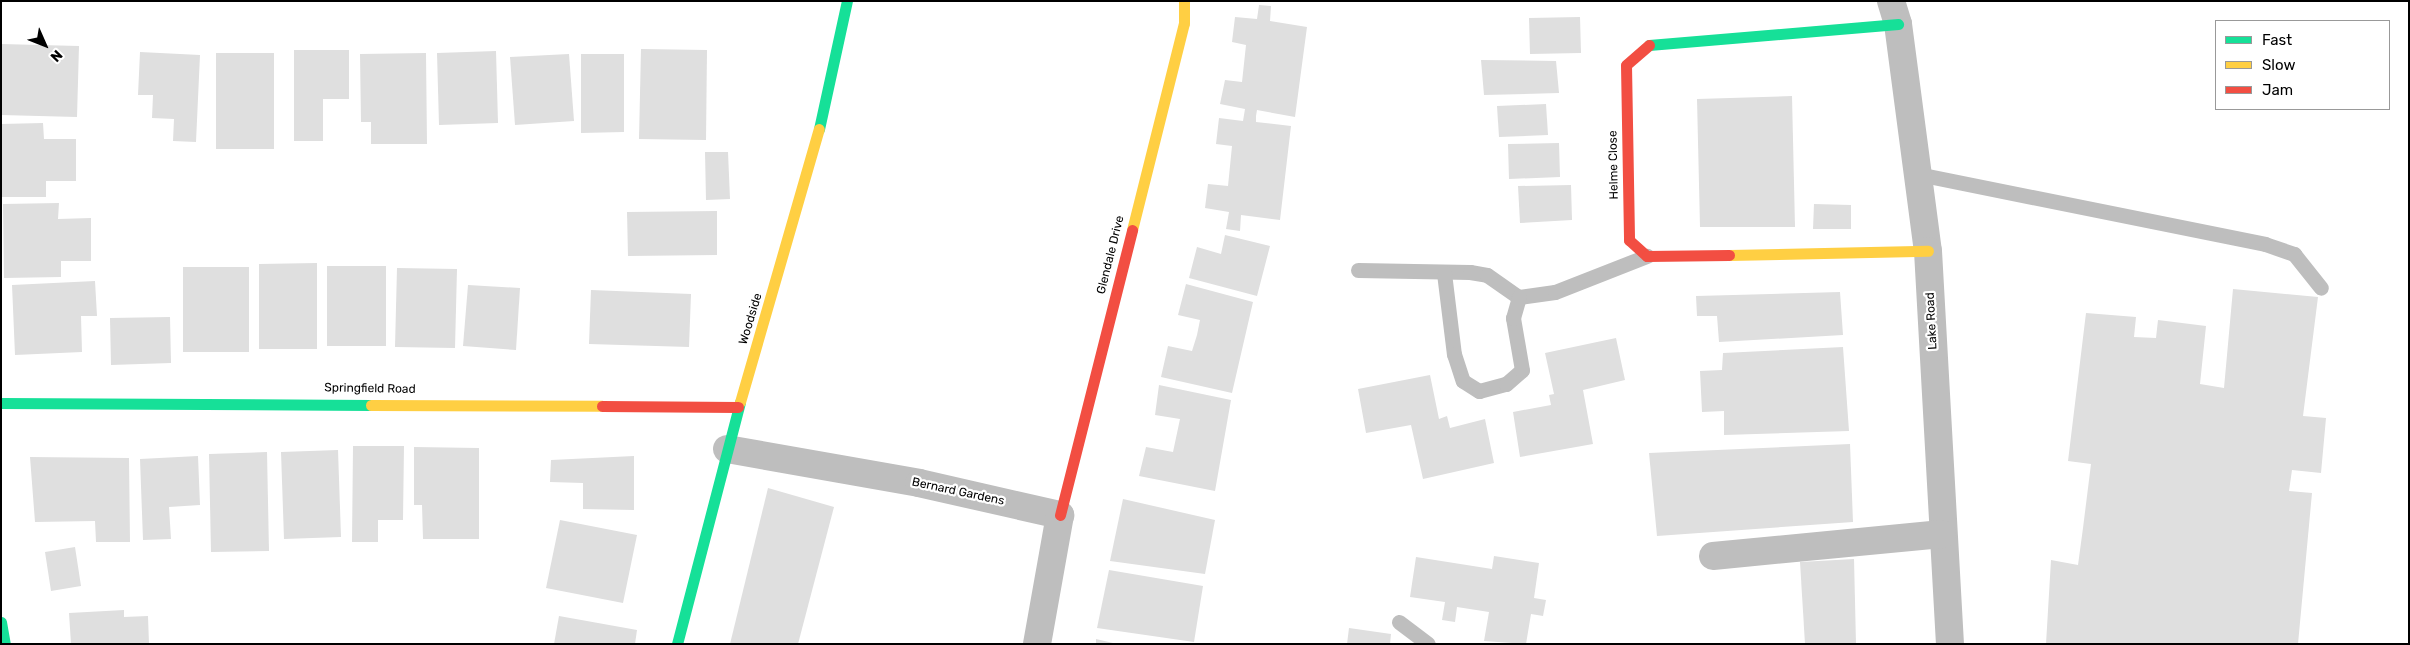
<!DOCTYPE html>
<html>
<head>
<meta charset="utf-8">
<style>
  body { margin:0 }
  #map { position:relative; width:2410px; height:645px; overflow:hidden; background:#fff; font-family:Rubik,sans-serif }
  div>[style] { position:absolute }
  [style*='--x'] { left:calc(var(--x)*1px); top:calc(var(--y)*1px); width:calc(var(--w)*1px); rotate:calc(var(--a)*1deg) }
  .building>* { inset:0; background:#dfdfdf }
  .lane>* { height:15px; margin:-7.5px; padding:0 7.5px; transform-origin:7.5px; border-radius:7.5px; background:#bebebe }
  .street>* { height:28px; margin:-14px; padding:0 14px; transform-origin:14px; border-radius:14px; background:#bebebe }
  .fast>* { height:11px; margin:-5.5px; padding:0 5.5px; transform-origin:5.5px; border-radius:5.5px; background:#16e098 }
  .slow>* { height:11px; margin:-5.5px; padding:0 5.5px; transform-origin:5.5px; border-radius:5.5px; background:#ffcf43 }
  .jam>* { height:11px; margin:-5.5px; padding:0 5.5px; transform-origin:5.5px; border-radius:5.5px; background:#f24e42 }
  span { translate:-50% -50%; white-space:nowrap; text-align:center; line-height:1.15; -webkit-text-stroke:4.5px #fff; paint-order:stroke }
  .street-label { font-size:12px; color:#000 }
  .frame { position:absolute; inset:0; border:2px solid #000; pointer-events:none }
  .legend { position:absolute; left:2215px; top:20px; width:175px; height:90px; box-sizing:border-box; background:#fff; border:1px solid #999; margin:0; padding:6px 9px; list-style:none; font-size:15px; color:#000 }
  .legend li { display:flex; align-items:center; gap:10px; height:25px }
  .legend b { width:25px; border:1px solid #999 }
  .north { position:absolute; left:20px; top:20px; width:50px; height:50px; -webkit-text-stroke:4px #fff; paint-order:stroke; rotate:134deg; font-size:14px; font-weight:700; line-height:20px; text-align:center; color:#000 }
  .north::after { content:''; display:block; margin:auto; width:18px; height:22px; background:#000; clip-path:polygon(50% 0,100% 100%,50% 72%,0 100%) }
</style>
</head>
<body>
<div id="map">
  <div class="building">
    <i style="clip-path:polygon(1259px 5px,1271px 6px,1270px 21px,1307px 27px,1295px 117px,1257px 110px,1256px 116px,1256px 122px,1291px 126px,1280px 220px,1241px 215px,1240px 231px,1226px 229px,1229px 212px,1205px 208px,1208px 184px,1228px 186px,1232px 146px,1216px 144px,1219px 118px,1243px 121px,1245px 109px,1220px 104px,1225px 80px,1242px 82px,1246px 45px,1232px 42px,1235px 17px,1257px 19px)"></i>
    <i style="clip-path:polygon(1580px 17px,1581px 53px,1530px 54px,1529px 18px)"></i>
    <i style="clip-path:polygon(1px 44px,79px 46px,77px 117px,1px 115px)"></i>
    <i style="clip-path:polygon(641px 49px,707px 50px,706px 140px,639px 139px)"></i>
    <i style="clip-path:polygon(294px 50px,349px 50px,349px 99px,323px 99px,323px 141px,294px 141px)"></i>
    <i style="clip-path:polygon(496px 51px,498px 123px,439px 125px,437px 53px)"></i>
    <i style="clip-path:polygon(140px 52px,200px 55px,196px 142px,173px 141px,174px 119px,152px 118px,153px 95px,138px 95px)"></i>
    <i style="clip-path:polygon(216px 53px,274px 53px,274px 149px,216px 149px)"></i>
    <i style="clip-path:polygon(426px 53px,427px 144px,371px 144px,371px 122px,361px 122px,360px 54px)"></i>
    <i style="clip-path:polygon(569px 54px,574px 121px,515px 125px,510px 57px)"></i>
    <i style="clip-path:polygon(581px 54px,624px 54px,624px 132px,581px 133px)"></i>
    <i style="clip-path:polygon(1481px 60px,1556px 61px,1559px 93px,1484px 95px)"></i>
    <i style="clip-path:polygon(1792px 96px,1795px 227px,1700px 227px,1697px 99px)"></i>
    <i style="clip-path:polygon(1546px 104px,1548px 135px,1499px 137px,1497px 106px)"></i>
    <i style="clip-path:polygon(43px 123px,44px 139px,76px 139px,76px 181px,46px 181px,46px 197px,1px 197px,1px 124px)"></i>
    <i style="clip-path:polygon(1559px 143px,1560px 177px,1509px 179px,1508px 144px)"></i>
    <i style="clip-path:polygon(705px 152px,728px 152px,730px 199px,706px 200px)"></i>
    <i style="clip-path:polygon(1571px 185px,1572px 220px,1520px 223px,1518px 186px)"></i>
    <i style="clip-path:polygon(59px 203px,58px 219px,91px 218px,91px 261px,61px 261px,61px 277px,4px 278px,3px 204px)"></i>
    <i style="clip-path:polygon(1814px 204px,1851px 205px,1851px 229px,1813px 229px)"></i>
    <i style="clip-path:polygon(717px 211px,717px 255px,628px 256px,627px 212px)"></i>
    <i style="clip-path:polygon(1225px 235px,1270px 246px,1257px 296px,1189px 278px,1197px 247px,1221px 254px)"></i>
    <i style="clip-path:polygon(317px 263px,317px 349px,259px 349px,259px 264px)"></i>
    <i style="clip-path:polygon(327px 266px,386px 266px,386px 346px,327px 346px)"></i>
    <i style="clip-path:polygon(183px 267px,249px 267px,249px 352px,183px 352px)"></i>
    <i style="clip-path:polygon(397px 268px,457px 269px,455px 348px,395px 347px)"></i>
    <i style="clip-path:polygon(95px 281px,97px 316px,81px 316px,82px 352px,15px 355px,12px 285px)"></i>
    <i style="clip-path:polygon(1186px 284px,1253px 302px,1232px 393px,1161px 377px,1168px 346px,1192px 351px,1197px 335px,1200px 320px,1178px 315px)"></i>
    <i style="clip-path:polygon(468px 285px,520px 288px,516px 350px,463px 346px)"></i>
    <i style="clip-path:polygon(2233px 289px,2318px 297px,2303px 416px,2326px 418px,2321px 473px,2292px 470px,2289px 491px,2312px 493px,2298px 644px,2046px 644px,2051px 560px,2078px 565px,2083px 528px,2091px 464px,2068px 461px,2086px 313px,2136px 317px,2134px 337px,2156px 338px,2158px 320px,2206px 326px,2200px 384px,2224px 388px)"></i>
    <i style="clip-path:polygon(591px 290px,691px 294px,689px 347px,589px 344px)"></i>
    <i style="clip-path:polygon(1840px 292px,1843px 335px,1719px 342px,1717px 316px,1697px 316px,1696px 296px)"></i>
    <i style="clip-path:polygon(170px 317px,171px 363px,111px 365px,110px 318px)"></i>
    <i style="clip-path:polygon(1616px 338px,1625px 380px,1583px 390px,1593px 444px,1520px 457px,1513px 412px,1551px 405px,1549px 395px,1554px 394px,1545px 353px)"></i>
    <i style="clip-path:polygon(1843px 347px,1849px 431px,1724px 435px,1724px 411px,1702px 412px,1700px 371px,1722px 370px,1723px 353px)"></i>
    <i style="clip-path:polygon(1430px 375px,1439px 419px,1447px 416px,1450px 428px,1485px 419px,1494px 463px,1423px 479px,1411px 425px,1366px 433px,1358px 389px)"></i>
    <i style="clip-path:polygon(1159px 385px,1231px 400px,1215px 491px,1139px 476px,1146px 447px,1173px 452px,1180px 419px,1155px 415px)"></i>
    <i style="clip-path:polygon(1850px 444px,1853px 522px,1657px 536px,1649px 453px)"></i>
    <i style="clip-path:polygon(353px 446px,404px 446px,403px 520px,378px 520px,378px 542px,352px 542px)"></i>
    <i style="clip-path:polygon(414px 447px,479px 448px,479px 539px,423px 539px,422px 505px,414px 505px)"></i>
    <i style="clip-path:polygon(338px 450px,341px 537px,284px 539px,281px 452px)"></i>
    <i style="clip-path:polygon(267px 452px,269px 551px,211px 552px,209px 454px)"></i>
    <i style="clip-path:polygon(198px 456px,200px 505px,169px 507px,171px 539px,143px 540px,140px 459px)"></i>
    <i style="clip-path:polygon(634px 456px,634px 510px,583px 509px,583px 483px,550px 482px,551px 460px)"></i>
    <i style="clip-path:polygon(30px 457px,129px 458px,130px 542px,96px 542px,95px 521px,35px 522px)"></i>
    <i style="clip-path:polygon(768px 488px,834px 507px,798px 644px,730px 644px)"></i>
    <i style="clip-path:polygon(1123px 499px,1215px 520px,1205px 574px,1110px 561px)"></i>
    <i style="clip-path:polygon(560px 520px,637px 535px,623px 603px,546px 588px)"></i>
    <i style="clip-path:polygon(75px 547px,81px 586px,51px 591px,45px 552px)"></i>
    <i style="clip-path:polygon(1494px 556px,1539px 563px,1534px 598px,1546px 600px,1543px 616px,1531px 614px,1526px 644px,1484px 641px,1489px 612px,1457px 607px,1455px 622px,1442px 620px,1445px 602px,1410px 597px,1416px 557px,1492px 569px)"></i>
    <i style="clip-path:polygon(1854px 559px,1856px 644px,1805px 644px,1800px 562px)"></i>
    <i style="clip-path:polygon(1109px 570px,1203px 586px,1194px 642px,1097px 628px)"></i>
    <i style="clip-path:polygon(124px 610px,124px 617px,148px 616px,149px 644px,71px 644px,69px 613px)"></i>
    <i style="clip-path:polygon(559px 616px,637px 630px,635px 644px,554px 644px)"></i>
    <i style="clip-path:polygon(1349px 628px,1391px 634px,1390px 644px,1347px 644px)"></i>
    <i style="clip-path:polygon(1096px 639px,1113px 643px,1113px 644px,1096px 644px)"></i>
  </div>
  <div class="lane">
    <i style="--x:1918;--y:174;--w:354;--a:11.4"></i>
    <i style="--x:2265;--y:244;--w:31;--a:19"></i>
    <i style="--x:2294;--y:254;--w:43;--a:51.5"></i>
    <i style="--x:1358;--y:270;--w:112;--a:1"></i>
    <i style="--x:1470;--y:272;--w:17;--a:10"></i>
    <i style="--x:1487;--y:275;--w:39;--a:35"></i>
    <i style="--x:1519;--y:297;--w:36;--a:-8"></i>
    <i style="--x:1555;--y:292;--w:99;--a:-21.4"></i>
    <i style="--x:1444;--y:273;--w:82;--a:83"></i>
    <i style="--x:1454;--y:354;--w:28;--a:72"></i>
    <i style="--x:1463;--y:381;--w:19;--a:32"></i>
    <i style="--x:1479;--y:391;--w:28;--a:-15"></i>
    <i style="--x:1506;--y:384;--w:21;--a:-41"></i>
    <i style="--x:1522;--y:370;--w:53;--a:-99.8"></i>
    <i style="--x:1513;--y:318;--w:22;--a:-74"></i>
    <i style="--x:1399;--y:622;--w:36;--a:37"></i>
  </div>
  <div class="street">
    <i style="--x:1891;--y:1;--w:24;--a:73"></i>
    <i style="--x:1898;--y:24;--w:229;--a:82.5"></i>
    <i style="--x:1928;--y:251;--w:394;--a:86.8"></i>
    <i style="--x:727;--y:449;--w:195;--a:10"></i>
    <i style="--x:919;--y:483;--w:145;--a:12.8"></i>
    <i style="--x:1060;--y:515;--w:131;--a:100.1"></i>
    <i style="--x:1713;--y:556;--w:230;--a:-5.5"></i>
  </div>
  <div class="fast">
    <i style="--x:1649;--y:45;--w:250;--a:-4.8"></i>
    <i style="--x:819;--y:129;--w:131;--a:-77.7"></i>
    <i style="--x:1;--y:403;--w:370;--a:0.3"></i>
    <i style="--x:1;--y:622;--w:22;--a:80"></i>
    <i style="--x:677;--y:644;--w:250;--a:-75.4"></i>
  </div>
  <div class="slow">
    <i style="--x:1132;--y:230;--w:213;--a:-75.9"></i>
    <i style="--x:1184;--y:23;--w:22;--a:-90"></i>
    <i style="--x:1729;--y:255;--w:199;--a:-1.2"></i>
    <i style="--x:740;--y:402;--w:284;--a:-73.9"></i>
    <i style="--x:371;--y:405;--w:231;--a:0.2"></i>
  </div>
  <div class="jam">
    <i style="--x:1649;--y:45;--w:30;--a:139"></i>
    <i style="--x:1626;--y:65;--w:175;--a:89"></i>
    <i style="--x:1629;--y:240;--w:24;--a:42"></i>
    <i style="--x:1647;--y:256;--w:82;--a:-0.7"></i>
    <i style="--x:602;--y:406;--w:136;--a:0.4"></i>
    <i style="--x:1060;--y:515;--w:294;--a:-75.8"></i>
  </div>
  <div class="street-label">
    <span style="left:1614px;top:165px;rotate:-91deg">Helme Close</span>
    <span style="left:1111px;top:255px;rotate:-76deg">Glendale Drive</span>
    <span style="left:751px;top:319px;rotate:-73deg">Woodside</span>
    <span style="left:1932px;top:321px;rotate:-93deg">Lake Road</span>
    <span style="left:370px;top:389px;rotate:1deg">Springfield Road</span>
    <span style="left:958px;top:492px;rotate:12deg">Bernard Gardens</span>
  </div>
  <div class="frame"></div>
  <ul class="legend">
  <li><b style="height:6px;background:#16e098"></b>Fast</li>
  <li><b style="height:6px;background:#ffcf43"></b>Slow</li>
  <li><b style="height:6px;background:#f24e42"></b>Jam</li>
  </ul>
  <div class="north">N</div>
</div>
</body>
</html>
